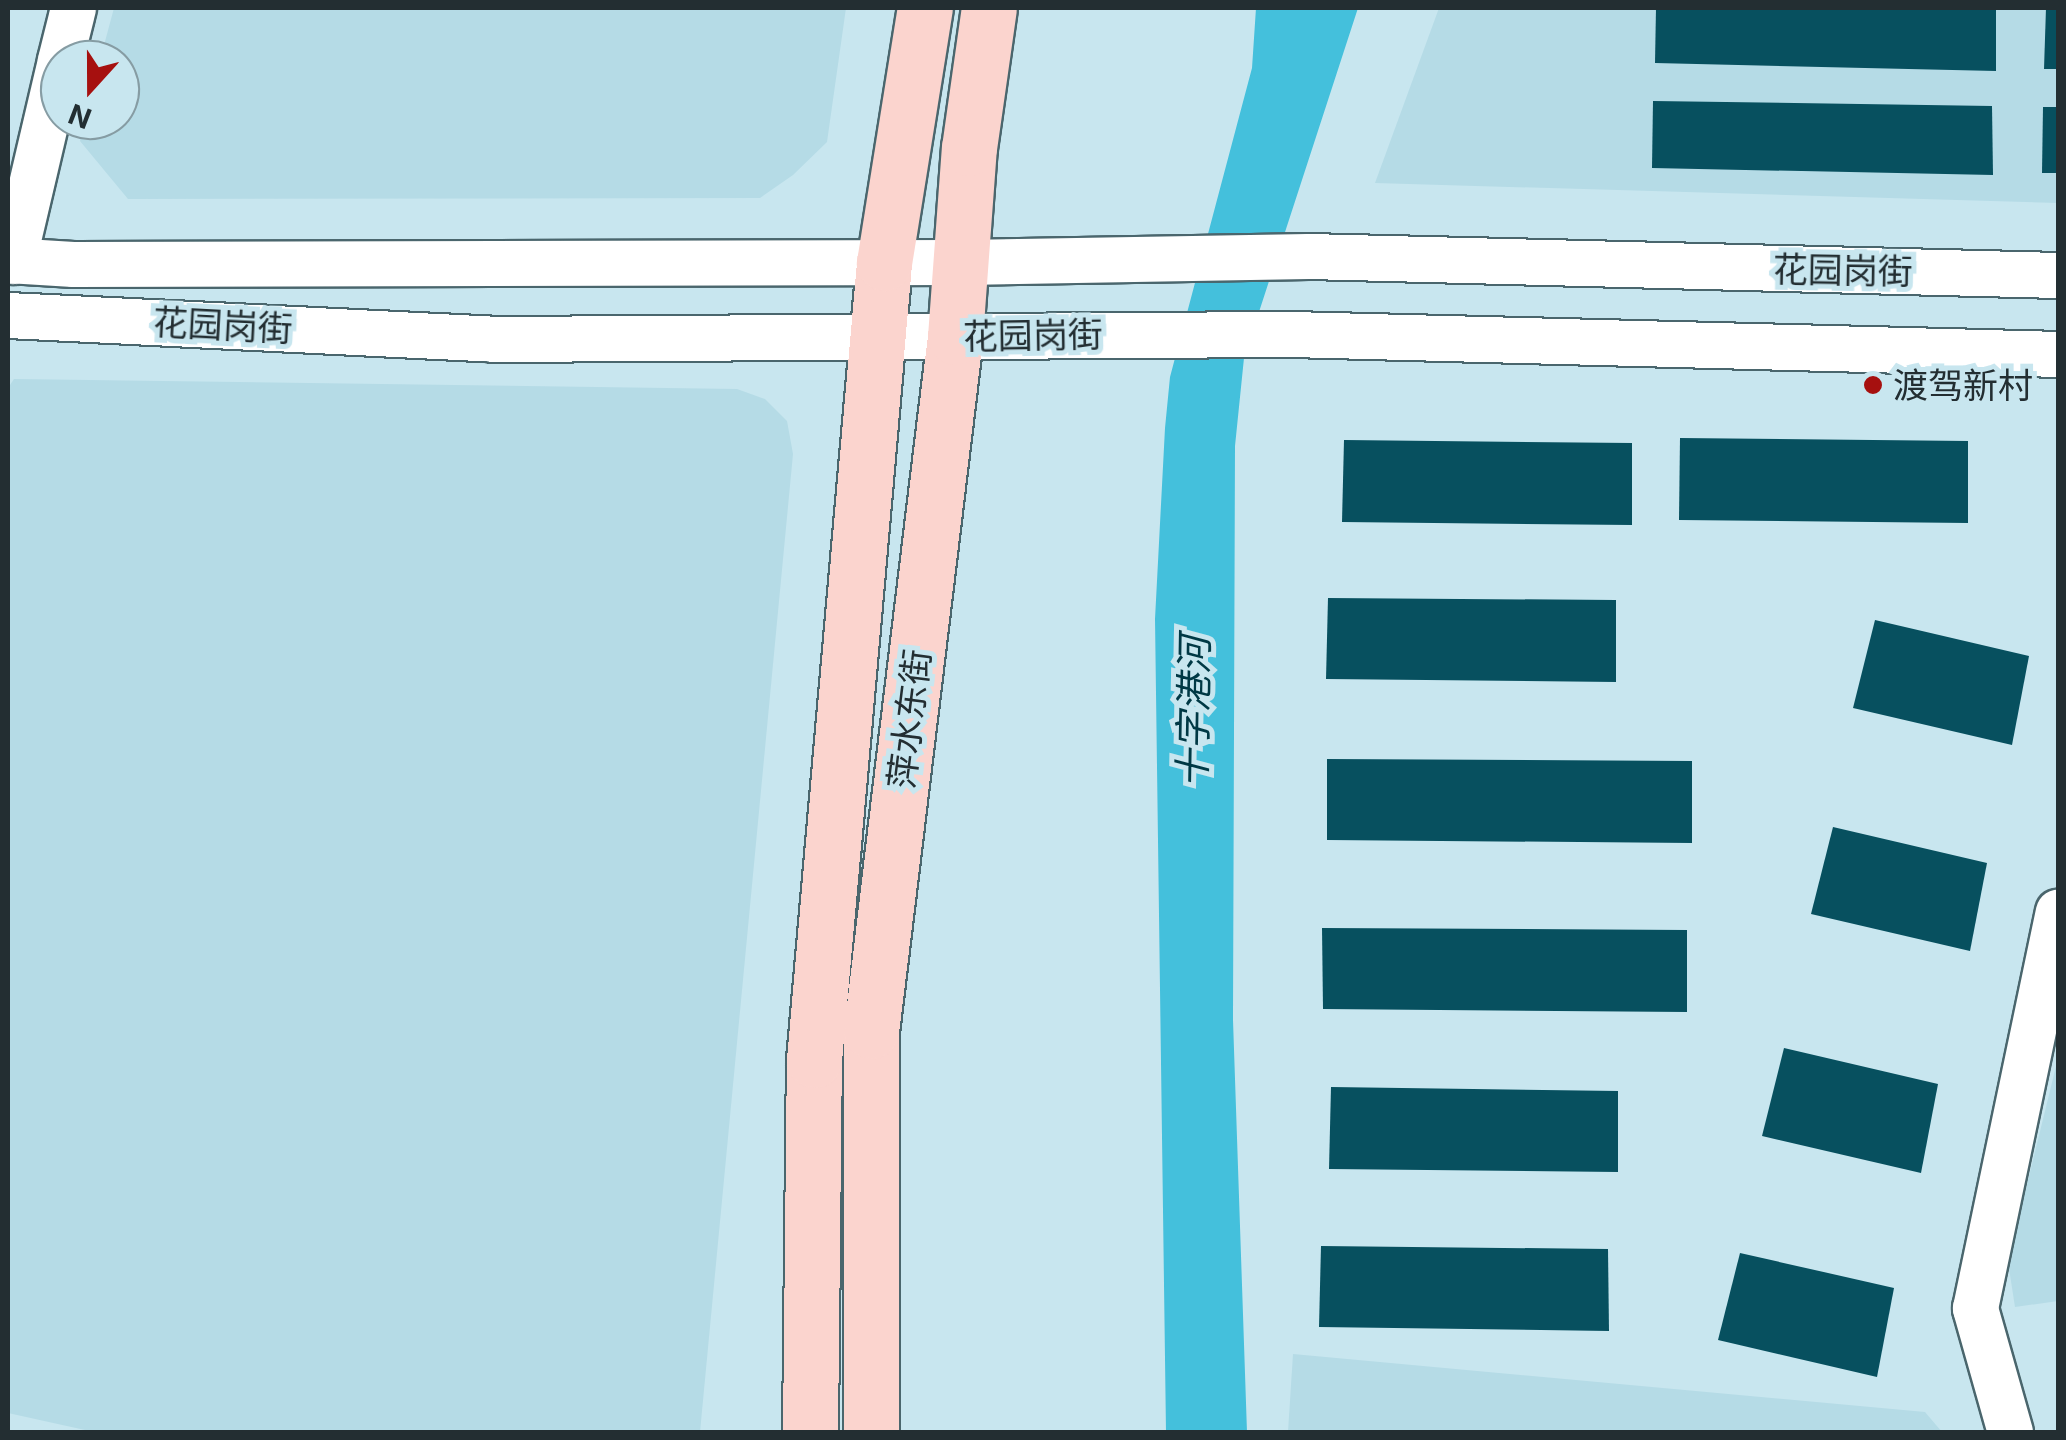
<!DOCTYPE html>
<html>
<head>
<meta charset="utf-8">
<style>
  body { margin:0 }
  #map { position:relative; width:2066px; height:1440px; overflow:hidden; background:#c8e6ef; font-family:Inter,"Noto Sans SC",sans-serif }
  div>[style] { position:absolute }
  [style*='--x'] { left:calc(var(--x)*1px); top:calc(var(--y)*1px); width:calc(var(--w)*1px); rotate:calc(var(--a)*1deg) }
  .built>* { inset:0; background:#b5dbe6 }
  .water>* { inset:0; background:#44c0dc }
  .building>* { inset:0; background:#07505f }
  .roads { filter:drop-shadow(2px 0 #4a666d) drop-shadow(-2px 0 #4a666d) drop-shadow(0 2px #4a666d) drop-shadow(0 -2px #4a666d) }
  .minor>* { height:45px; margin:-22.5px; padding:0 22.5px; transform-origin:22.5px; border-radius:22.5px; background:#fff }
  .major>* { height:55px; margin:-27.5px; padding:0 27.5px; transform-origin:27.5px; border-radius:27.5px; background:#fbd4ce }
  .dots>* { width:28px; height:28px; translate:-50% -50%; box-sizing:border-box; border:5px solid #c8e6ef; border-radius:50% }
  span { translate:-50% -50%; white-space:nowrap; text-align:center; line-height:1.15; -webkit-text-stroke:10px #c8e6ef; paint-order:stroke }
  .street-label { font-size:35px; color:#232e32 }
  .poi-label { font-size:35px; color:#232e32 }
  .left { translate:0 -50%; text-align:left }
  .water-label { font-size:38px; color:#003945; font-style:italic }
  .frame { position:absolute; inset:0; border:10px solid #232e32; pointer-events:none }
  .north { position:absolute; left:40px; top:40px; width:100px; height:100px; box-sizing:border-box; background:#c8e6ef; border:2px solid #869ca3; border-radius:50%; rotate:201deg; font-size:28px; font-weight:700; line-height:40px; text-align:center; color:#232e32 }
  .north::after { content:''; display:block; margin:auto; width:35px; height:45px; background:#a6100f; clip-path:polygon(50% 0,100% 100%,50% 72%,0 100%) }
</style>
</head>
<body>
<div id="map">
  <div class="built">
    <i style="clip-path:polygon(114px 8px,846px 8px,827px 142px,793px 175px,760px 198px,128px 199px,80px 141px,85px 120px,120px 120px,120px 60px,100px 60px)"></i>
    <i style="clip-path:polygon(1439px 8px,2058px 8px,2058px 203px,1375px 183px)"></i>
    <i style="clip-path:polygon(14px 379px,737px 389px,765px 399px,787px 421px,793px 454px,700px 1432px,94px 1432px,8px 1413px,8px 388px)"></i>
    <i style="clip-path:polygon(2058px 1058px,2058px 1301px,2015px 1307px,2008px 1262px)"></i>
    <i style="clip-path:polygon(1293px 1354px,1925px 1412px,1942px 1432px,1288px 1432px)"></i>
  </div>
  <div class="water">
    <i style="clip-path:polygon(1256px 8px,1358px 8px,1244px 358px,1235px 446px,1233px 1020px,1247px 1432px,1166px 1432px,1155px 619px,1165px 428px,1170px 377px,1252px 68px)"></i>
  </div>
  <div class="building">
    <i style="clip-path:polygon(1656px 8px,1996px 8px,1996px 71px,1655px 63px)"></i>
    <i style="clip-path:polygon(2046px 8px,2058px 8px,2058px 69px,2044px 69px)"></i>
    <i style="clip-path:polygon(1653px 101px,1992px 106px,1993px 175px,1652px 168px)"></i>
    <i style="clip-path:polygon(2043px 107px,2058px 107px,2058px 173px,2042px 173px)"></i>
    <i style="clip-path:polygon(1680px 438px,1968px 441px,1968px 523px,1679px 520px)"></i>
    <i style="clip-path:polygon(1344px 440px,1632px 443px,1632px 525px,1342px 522px)"></i>
    <i style="clip-path:polygon(1328px 598px,1616px 600px,1616px 682px,1326px 679px)"></i>
    <i style="clip-path:polygon(1875px 620px,2029px 656px,2012px 745px,1853px 708px)"></i>
    <i style="clip-path:polygon(1327px 759px,1692px 761px,1692px 843px,1327px 840px)"></i>
    <i style="clip-path:polygon(1833px 827px,1987px 863px,1970px 951px,1811px 914px)"></i>
    <i style="clip-path:polygon(1322px 928px,1687px 930px,1687px 1012px,1323px 1009px)"></i>
    <i style="clip-path:polygon(1784px 1048px,1938px 1084px,1921px 1173px,1762px 1136px)"></i>
    <i style="clip-path:polygon(1331px 1087px,1618px 1091px,1618px 1172px,1329px 1169px)"></i>
    <i style="clip-path:polygon(1321px 1246px,1608px 1249px,1609px 1331px,1319px 1327px)"></i>
    <i style="clip-path:polygon(1740px 1253px,1894px 1288px,1877px 1377px,1718px 1340px)"></i>
  </div>
  <div class="roads">
    <div class="minor">
      <i style="--x:60;--y:60;--w:54;--a:-76"></i>
      <i style="--x:8;--y:260;--w:65;--a:3.5"></i>
      <i style="--x:73;--y:264;--w:889;--a:-0.13"></i>
      <i style="--x:962;--y:262;--w:346;--a:-1"></i>
      <i style="--x:1308;--y:256;--w:750;--a:1.45"></i>
      <i style="--x:13;--y:261;--w:205;--a:-76.8"></i>
      <i style="--x:8;--y:315;--w:485;--a:2.8"></i>
      <i style="--x:492;--y:339;--w:799;--a:-0.36"></i>
      <i style="--x:1291;--y:334;--w:767;--a:1.49"></i>
      <i style="--x:2010;--y:1432;--w:129;--a:-105.8"></i>
      <i style="--x:1975;--y:1308;--w:405;--a:-78.2"></i>
    </div>
    <div class="major">
      <i style="--x:810;--y:1432;--w:372;--a:-89.4"></i>
      <i style="--x:814;--y:1060;--w:800;--a:-84.98"></i>
      <i style="--x:884;--y:263;--w:258;--a:-80.9"></i>
      <i style="--x:871;--y:1432;--w:401;--a:-90"></i>
      <i style="--x:871;--y:1031;--w:699;--a:-83.1"></i>
      <i style="--x:955;--y:337;--w:190;--a:-85.8"></i>
      <i style="--x:969;--y:148;--w:141;--a:-81.9"></i>
    </div>
  </div>
  <div class="dots">
    <i style="left:1873px;top:385px;background:#a6100f"></i>
  </div>
  <div class="street-label">
    <span style="left:1843px;top:270px;rotate:1deg">花园岗街</span>
    <span style="left:223px;top:325px;rotate:3deg">花园岗街</span>
    <span style="left:1033px;top:335px;rotate:-1deg">花园岗街</span>
    <span style="left:909px;top:719px;rotate:-83deg">萍水东街</span>
  </div>
  <div class="poi-label">
    <span class="left" style="left:1893px;top:385px">渡驾新村</span>
  </div>
  <div class="water-label">
    <span style="left:1194px;top:712px;rotate:-89deg">十字港河</span>
  </div>
  <div class="frame"></div>
  <div class="north">N</div>
</div>
</body>
</html>
